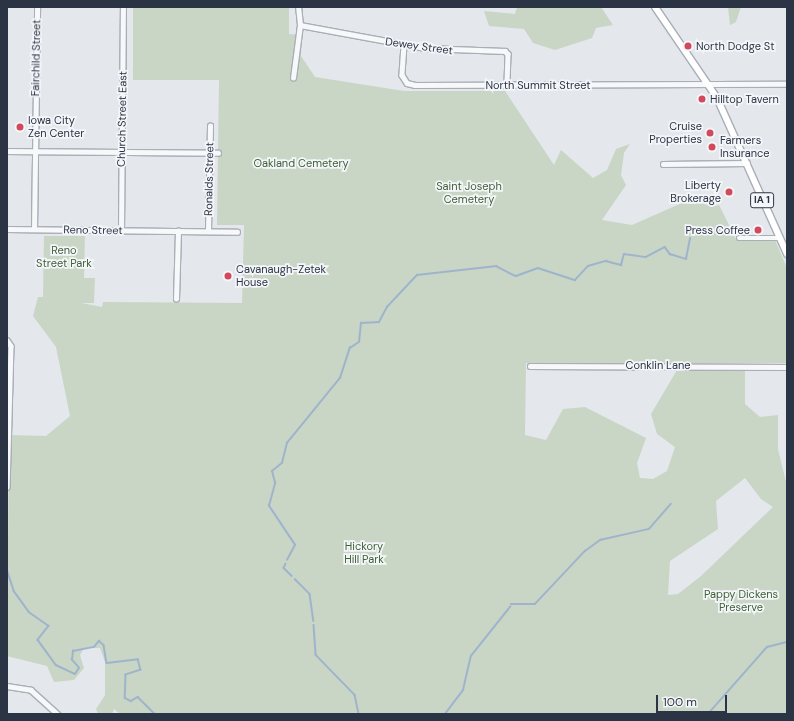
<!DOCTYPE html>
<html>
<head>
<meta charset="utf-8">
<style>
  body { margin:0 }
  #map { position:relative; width:794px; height:721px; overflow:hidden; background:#e4e7ec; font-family:"DM Sans",sans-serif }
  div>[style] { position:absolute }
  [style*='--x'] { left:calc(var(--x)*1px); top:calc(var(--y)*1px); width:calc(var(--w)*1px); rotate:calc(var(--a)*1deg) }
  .green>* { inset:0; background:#c9d6c5 }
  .stream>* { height:1.5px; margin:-0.75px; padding:0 0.75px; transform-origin:0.75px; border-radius:0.75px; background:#9fb4cc }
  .roads { filter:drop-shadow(1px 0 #a9aeb7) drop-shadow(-1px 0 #a9aeb7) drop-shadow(0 1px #a9aeb7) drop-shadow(0 -1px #a9aeb7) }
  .minor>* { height:4.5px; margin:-2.25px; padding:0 2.25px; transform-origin:2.25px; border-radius:2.25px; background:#f7f8fa }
  .major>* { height:6px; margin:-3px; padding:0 3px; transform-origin:3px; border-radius:3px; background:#fff }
  .dots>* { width:11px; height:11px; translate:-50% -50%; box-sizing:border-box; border:2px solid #f4f6f9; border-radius:50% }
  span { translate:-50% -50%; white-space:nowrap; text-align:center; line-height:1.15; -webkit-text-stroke:3.5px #f4f6f9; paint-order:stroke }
  .shield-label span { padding:1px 3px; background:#f4f6f9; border:1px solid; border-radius:3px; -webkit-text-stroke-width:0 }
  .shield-label { font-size:10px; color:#2b3445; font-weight:700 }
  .street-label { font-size:11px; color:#2b3445 }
  .poi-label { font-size:11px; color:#2b3445 }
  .left { translate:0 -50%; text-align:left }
  .right { translate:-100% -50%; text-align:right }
  .park-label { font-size:11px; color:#3f6138 }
  .frame { position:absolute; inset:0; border:8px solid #2b3445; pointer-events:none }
  .scale { position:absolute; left:656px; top:695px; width:71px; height:18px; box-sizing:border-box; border:2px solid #2b3445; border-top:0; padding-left:5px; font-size:12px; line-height:14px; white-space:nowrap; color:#2b3445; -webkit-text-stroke:3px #f4f6f9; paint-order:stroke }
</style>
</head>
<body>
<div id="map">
  <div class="green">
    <i style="clip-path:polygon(evenodd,133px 7px,289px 7px,289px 34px,302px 35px,301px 56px,315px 77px,404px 91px,505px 91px,554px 165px,561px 150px,593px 178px,607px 170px,616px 149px,630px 144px,624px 153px,621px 175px,626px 185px,602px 220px,632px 225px,691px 199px,712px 207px,719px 205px,736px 239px,775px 240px,787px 268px,787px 363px,526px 363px,525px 435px,546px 440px,563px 409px,585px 407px,646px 438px,637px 463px,640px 478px,653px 479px,667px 471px,675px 447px,657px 434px,651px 414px,677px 370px,745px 370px,745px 404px,760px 417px,778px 415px,778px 449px,787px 486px,787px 714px,120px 714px,114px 709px,112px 714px,98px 714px,96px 709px,105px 695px,105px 662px,100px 648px,84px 648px,80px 655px,84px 668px,74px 680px,54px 682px,47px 666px,7px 656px,9px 435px,46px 436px,70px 416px,56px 347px,33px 316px,38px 297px,43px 297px,44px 236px,85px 236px,84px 278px,95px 278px,94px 303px,81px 303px,102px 307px,103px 302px,242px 303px,244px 225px,217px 225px,219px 80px,133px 80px,133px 7px,745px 478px,761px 499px,773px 507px,701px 576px,678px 594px,668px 595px,670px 561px,718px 529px,716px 501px,745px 478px)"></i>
    <i style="clip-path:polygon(517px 7px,601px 7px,613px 25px,596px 28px,592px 38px,555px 50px,533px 43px,524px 29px,489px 26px,484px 11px,515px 14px)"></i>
    <i style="clip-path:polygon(728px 7px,741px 7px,736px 22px,730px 25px)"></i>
  </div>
  <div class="stream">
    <i style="--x:287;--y:560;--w:17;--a:-62"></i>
    <i style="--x:295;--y:545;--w:47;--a:-123.7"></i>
    <i style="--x:269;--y:506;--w:24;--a:-75"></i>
    <i style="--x:275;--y:483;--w:12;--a:-104"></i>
    <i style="--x:272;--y:471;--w:13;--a:-39"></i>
    <i style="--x:282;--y:463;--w:21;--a:-76"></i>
    <i style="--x:287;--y:443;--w:84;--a:-50.8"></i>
    <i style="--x:340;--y:378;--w:32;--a:-72"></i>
    <i style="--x:350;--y:348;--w:11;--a:-34"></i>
    <i style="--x:359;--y:342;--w:19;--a:-84"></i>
    <i style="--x:361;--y:323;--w:18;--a:-3"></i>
    <i style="--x:379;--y:322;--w:17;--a:-62"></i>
    <i style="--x:387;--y:307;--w:44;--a:-46.8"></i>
    <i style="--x:417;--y:275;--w:80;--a:-6.5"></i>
    <i style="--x:496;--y:266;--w:22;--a:27"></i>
    <i style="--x:516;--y:276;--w:23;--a:-20"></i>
    <i style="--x:538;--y:268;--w:39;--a:18"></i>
    <i style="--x:575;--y:280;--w:19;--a:-47"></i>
    <i style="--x:588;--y:266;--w:19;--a:-16"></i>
    <i style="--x:606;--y:261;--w:16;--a:15"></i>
    <i style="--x:621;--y:265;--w:11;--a:-75"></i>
    <i style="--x:624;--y:254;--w:22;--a:8"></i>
    <i style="--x:646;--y:257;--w:21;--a:-28"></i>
    <i style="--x:665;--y:247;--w:9;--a:54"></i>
    <i style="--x:670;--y:254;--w:17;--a:17"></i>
    <i style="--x:686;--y:259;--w:21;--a:-79"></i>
    <i style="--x:286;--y:564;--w:4;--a:117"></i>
    <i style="--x:284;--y:568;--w:11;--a:45"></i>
    <i style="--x:7;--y:569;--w:23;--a:72"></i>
    <i style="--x:14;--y:591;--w:26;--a:54"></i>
    <i style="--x:29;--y:612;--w:24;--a:35"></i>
    <i style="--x:49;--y:626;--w:18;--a:128"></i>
    <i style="--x:38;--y:640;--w:31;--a:54"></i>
    <i style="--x:56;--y:665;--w:21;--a:25"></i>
    <i style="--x:75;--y:674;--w:7;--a:-56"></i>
    <i style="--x:79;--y:668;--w:11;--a:-131"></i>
    <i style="--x:72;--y:660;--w:9;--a:-84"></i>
    <i style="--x:73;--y:651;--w:21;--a:-11"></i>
    <i style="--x:94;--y:647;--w:8;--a:-50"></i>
    <i style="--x:99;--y:641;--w:6;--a:39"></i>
    <i style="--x:104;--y:645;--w:18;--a:81"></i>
    <i style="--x:107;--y:663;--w:31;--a:-7"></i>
    <i style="--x:138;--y:659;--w:11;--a:75"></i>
    <i style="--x:141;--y:670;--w:16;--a:162"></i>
    <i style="--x:126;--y:675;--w:23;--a:92"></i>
    <i style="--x:125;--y:698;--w:7;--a:27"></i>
    <i style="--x:131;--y:701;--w:8;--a:-30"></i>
    <i style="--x:138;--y:697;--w:24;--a:45"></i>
    <i style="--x:295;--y:579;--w:21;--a:45"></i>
    <i style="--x:310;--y:594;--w:27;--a:82"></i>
    <i style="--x:511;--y:604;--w:24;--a:0"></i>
    <i style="--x:535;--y:604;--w:73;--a:-46.7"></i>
    <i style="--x:585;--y:551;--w:19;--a:-36"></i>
    <i style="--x:600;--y:540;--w:50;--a:-12.7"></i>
    <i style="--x:649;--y:529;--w:33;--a:-49"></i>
    <i style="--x:314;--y:625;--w:30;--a:86"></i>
    <i style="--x:316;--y:655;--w:56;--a:45.7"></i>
    <i style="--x:355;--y:695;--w:19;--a:78"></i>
    <i style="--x:445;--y:714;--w:30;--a:-53"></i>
    <i style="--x:463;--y:690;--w:35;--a:-77"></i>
    <i style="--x:471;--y:656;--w:63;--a:-51.5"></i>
    <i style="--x:708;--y:714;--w:89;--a:-48.6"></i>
    <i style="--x:767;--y:647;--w:21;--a:-14"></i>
  </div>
  <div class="roads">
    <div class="minor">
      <i style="--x:300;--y:25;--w:127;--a:10.4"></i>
      <i style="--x:425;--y:48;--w:80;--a:2.1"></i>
      <i style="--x:505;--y:51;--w:4;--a:45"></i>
      <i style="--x:508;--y:54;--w:31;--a:92"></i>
      <i style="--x:404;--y:45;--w:30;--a:94"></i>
      <i style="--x:402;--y:75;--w:9;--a:58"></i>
      <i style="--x:407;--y:83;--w:8;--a:14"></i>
      <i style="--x:415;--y:85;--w:372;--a:-0.2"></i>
      <i style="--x:293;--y:78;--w:53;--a:-82.5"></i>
      <i style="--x:300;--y:25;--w:18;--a:-96"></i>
      <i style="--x:7;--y:151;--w:211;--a:0.5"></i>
      <i style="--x:663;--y:164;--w:84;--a:-0.7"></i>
      <i style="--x:7;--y:229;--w:230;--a:0.7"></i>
      <i style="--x:34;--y:229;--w:222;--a:-89.2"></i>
      <i style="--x:121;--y:230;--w:223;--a:-89.5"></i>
      <i style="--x:208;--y:231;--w:105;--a:-88.9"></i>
      <i style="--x:739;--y:238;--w:40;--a:0"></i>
      <i style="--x:176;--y:299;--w:68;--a:-88.3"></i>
      <i style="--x:7;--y:340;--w:7;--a:56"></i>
      <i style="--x:11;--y:346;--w:141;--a:91.6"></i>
      <i style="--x:530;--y:366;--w:257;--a:0.2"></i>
      <i style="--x:7;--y:686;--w:24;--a:9"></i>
      <i style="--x:31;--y:690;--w:36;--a:42"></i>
    </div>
    <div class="major">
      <i style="--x:655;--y:7;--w:110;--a:55.7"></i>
      <i style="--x:717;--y:98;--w:171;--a:65.8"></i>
    </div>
  </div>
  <div class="dots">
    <i style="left:688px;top:46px;background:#d1495b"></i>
    <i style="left:702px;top:99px;background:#d1495b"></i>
    <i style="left:20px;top:127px;background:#d1495b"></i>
    <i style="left:710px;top:133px;background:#d1495b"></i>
    <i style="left:712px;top:147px;background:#d1495b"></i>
    <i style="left:729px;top:192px;background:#d1495b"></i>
    <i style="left:758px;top:230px;background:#d1495b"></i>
    <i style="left:228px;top:276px;background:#d1495b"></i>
  </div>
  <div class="shield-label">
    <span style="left:762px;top:200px">IA 1</span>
  </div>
  <div class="street-label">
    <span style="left:419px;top:46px;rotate:8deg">Dewey Street</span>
    <span style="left:36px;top:58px;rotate:-89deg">Fairchild Street</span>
    <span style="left:538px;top:85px">North Summit Street</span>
    <span style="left:122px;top:119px;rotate:-89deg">Church Street East</span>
    <span style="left:209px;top:179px;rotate:-89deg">Ronalds Street</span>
    <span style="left:93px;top:230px;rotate:1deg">Reno Street</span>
    <span style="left:658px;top:365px">Conklin Lane</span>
  </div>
  <div class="poi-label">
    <span class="left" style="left:696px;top:46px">North Dodge St</span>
    <span class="left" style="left:710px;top:99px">Hilltop Tavern</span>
    <span class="left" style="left:28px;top:127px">Iowa City<br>Zen Center</span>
    <span class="right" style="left:702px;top:133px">Cruise<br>Properties</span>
    <span class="left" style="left:720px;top:147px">Farmers<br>Insurance</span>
    <span class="right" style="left:721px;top:192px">Liberty<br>Brokerage</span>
    <span class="right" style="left:750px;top:230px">Press Coffee</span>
    <span class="left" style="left:236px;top:276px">Cavanaugh-Zetek<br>House</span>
  </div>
  <div class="park-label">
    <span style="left:301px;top:163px">Oakland Cemetery</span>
    <span style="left:469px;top:193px">Saint Joseph<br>Cemetery</span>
    <span style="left:64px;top:257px">Reno<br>Street Park</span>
    <span style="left:364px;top:553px">Hickory<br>Hill Park</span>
    <span style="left:741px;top:601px">Pappy Dickens<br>Preserve</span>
  </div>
  <div class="frame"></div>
  <div class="scale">100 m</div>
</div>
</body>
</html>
